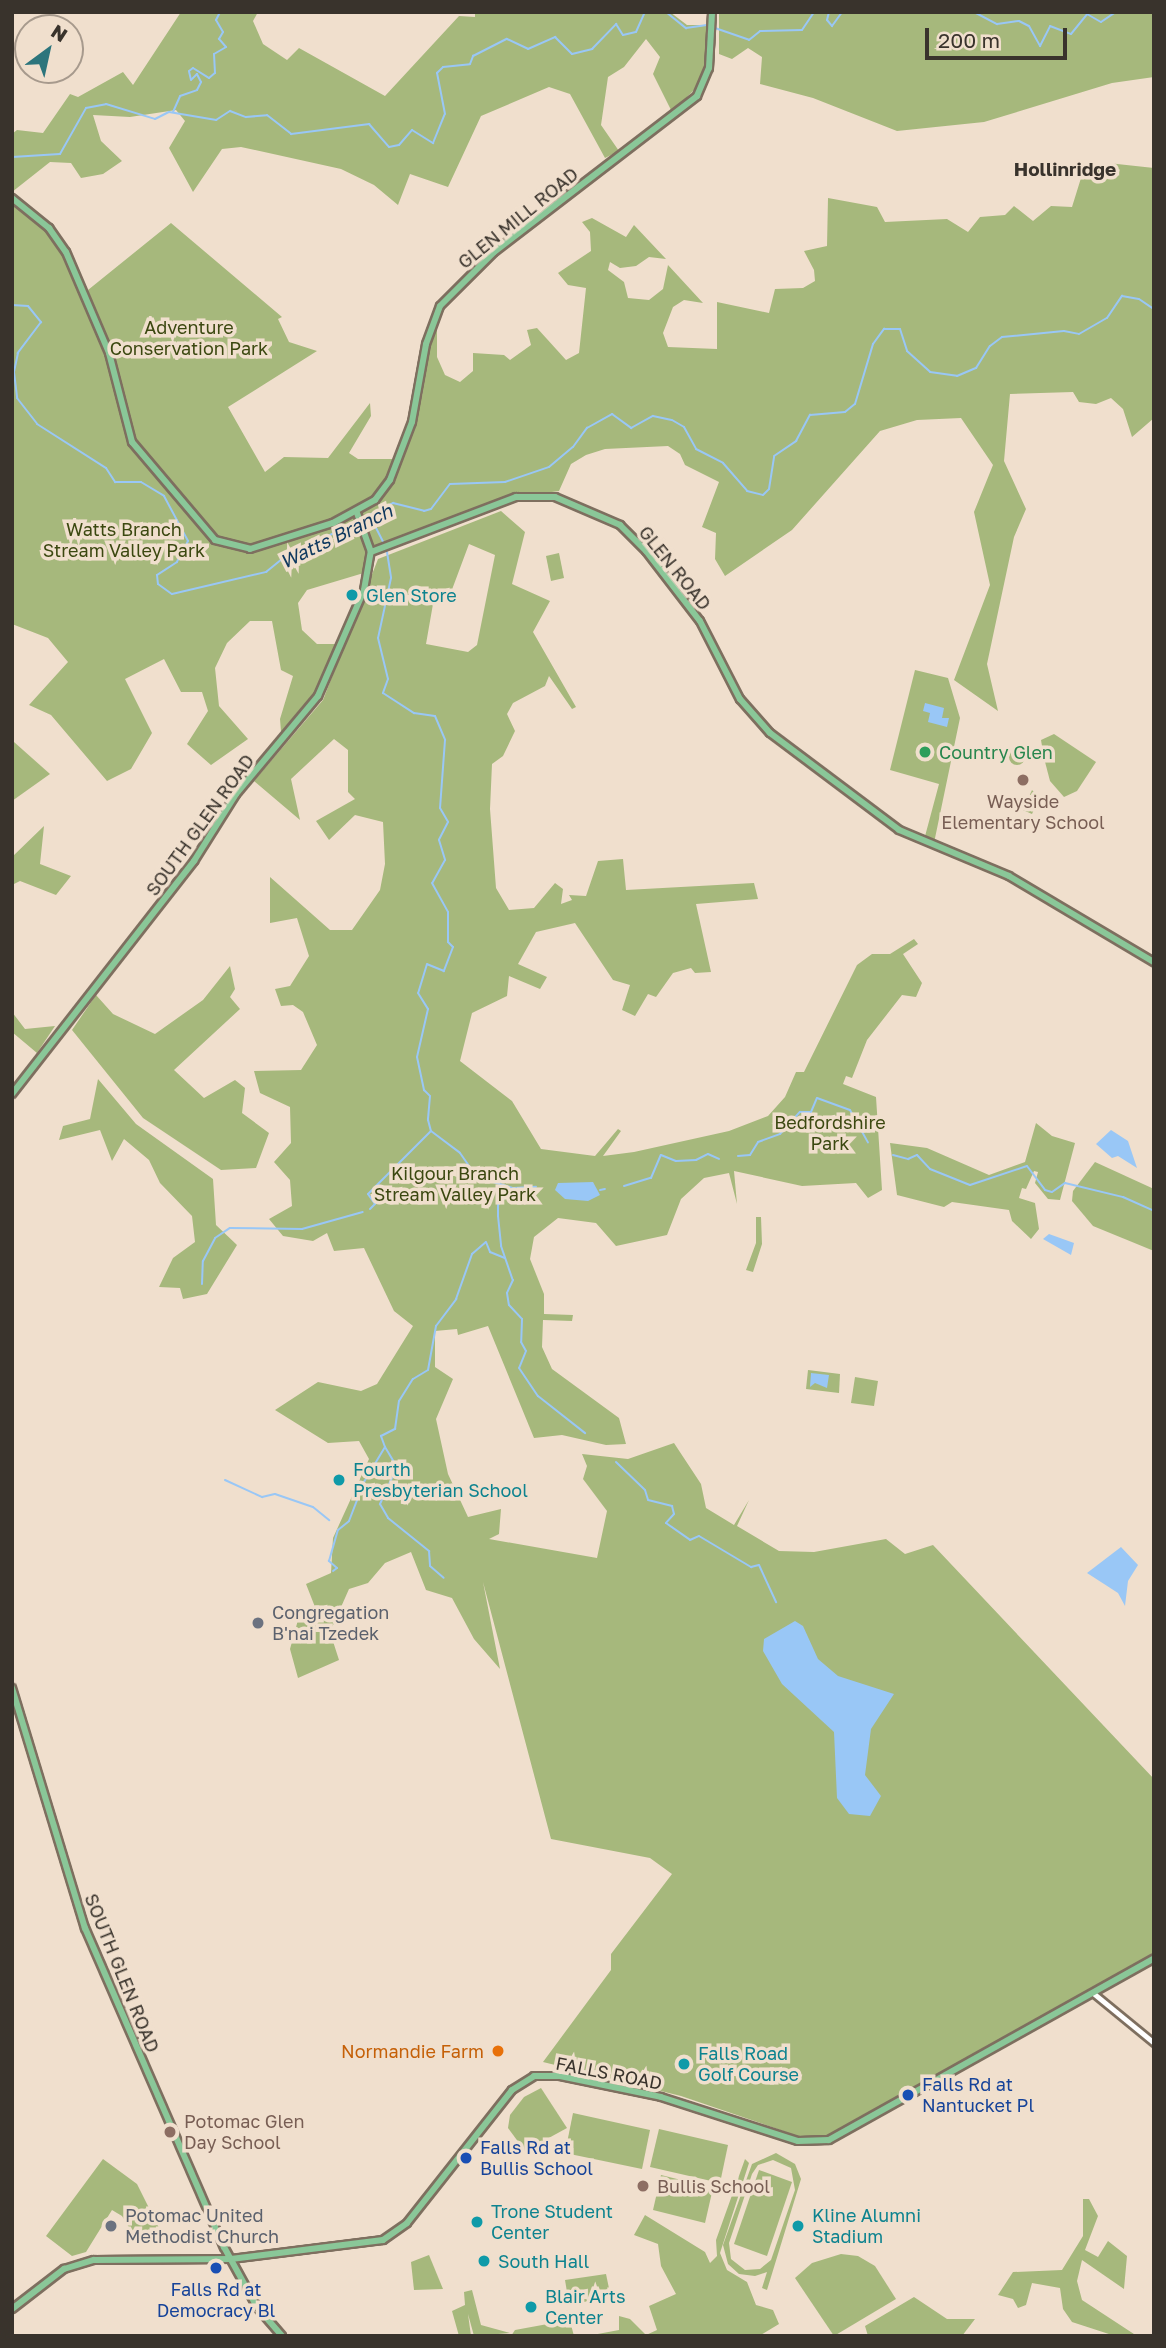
<!DOCTYPE html>
<html>
<head>
<meta charset="utf-8">
<style>
  body { margin:0 }
  #map { position:relative; width:1166px; height:2348px; overflow:hidden; background:#f0dfcd; font-family:"Golos Text",sans-serif }
  div>[style] { position:absolute }
  [style*='--x'] { left:calc(var(--x)*1px); top:calc(var(--y)*1px); width:calc(var(--w)*1px); rotate:calc(var(--a)*1deg) }
  .green>* { inset:0; background:#a6b87c }
  .round { border-radius:50% }
  .water>* { inset:0; background:#99c7f6 }
  .stream>* { height:2px; margin:-1px; padding:0 1px; transform-origin:1px; border-radius:1px; background:#99c7f6 }
  .roads { filter:drop-shadow(2px 0 #7e6f5f) drop-shadow(-2px 0 #7e6f5f) drop-shadow(0 2px #7e6f5f) drop-shadow(0 -2px #7e6f5f) }
  .minor>* { height:5px; margin:-2.5px; padding:0 2.5px; transform-origin:2.5px; border-radius:2.5px; background:#fff }
  .major>* { height:6px; margin:-3px; padding:0 3px; transform-origin:3px; border-radius:3px; background:#8ac798 }
  .dots>* { width:19px; height:19px; translate:-50% -50%; box-sizing:border-box; border:4px solid #f0dfcd; border-radius:50% }
  span { translate:-50% -50%; white-space:nowrap; text-align:center; line-height:1.15; -webkit-text-stroke:7px #f0dfcd; paint-order:stroke }
  .street-label { font-size:18px; color:#39332c }
  .park-label { font-size:18px; color:#3b4810 }
  .culture-label { font-size:18px; color:#0d838f }
  .left { translate:0 -50%; text-align:left }
  .leisure-label { font-size:18px; color:#27864d }
  .education-label { font-size:18px; color:#785e54 }
  .worship-label { font-size:18px; color:#5b616d }
  .food-label { font-size:18px; color:#c56008 }
  .right { translate:-100% -50%; text-align:right }
  .transit-label { font-size:18px; color:#164399 }
  .neighbourhood-label { font-size:19px; color:#39332c; font-weight:700 }
  .water-label { font-size:19px; color:#0e385e; font-style:italic }
  .frame { position:absolute; inset:0; border:14px solid #39332c; pointer-events:none }
  .north { position:absolute; left:14px; top:14px; width:70px; height:70px; box-sizing:border-box; background:#f0dfcd; border:2px solid #a79a8d; border-radius:50%; rotate:33deg; font-size:19px; font-weight:700; line-height:28px; text-align:center; color:#39332c }
  .north::after { content:''; display:block; margin:auto; width:24px; height:32px; background:#2c757c; clip-path:polygon(50% 0,100% 100%,50% 72%,0 100%) }
  .scale { position:absolute; left:925px; top:28px; width:142px; height:32px; box-sizing:border-box; border:4px solid #39332c; border-top:0; padding-left:9px; font-size:21px; line-height:24px; white-space:nowrap; color:#39332c; -webkit-text-stroke:5px #f0dfcd; paint-order:stroke }
</style>
</head>
<body>
<div id="map">
  <div class="green">
    <i style="clip-path:polygon(181px 12px,258px 12px,253px 21px,263px 44px,287px 60px,299px 48px,385px 96px,459px 16px,475px 17px,475px 12px,670px 12px,687px 25px,712px 25px,707px 77px,672px 112px,653px 74px,660px 57px,646px 39px,624px 67px,608px 77px,601px 125px,619px 151px,605px 158px,570px 94px,549px 87px,481px 116px,448px 187px,410px 174px,398px 205px,374px 185px,341px 169px,241px 147px,222px 149px,193px 192px,169px 148px,185px 121px,176px 110px,130px 117px,93px 115px,101px 141px,122px 161px,103px 174px,81px 178px,71px 163px,50px 162px,12px 192px,12px 134px,17px 130px,43px 133px,70px 94px,78px 97px,123px 72px,133px 85px)"></i>
    <i style="clip-path:polygon(719px 12px,1154px 12px,1154px 77px,1112px 83px,984px 122px,897px 131px,813px 98px,760px 84px,762px 57px,748px 48px,732px 59px,719px 54px)"></i>
    <i style="clip-path:polygon(1108px 163px,1154px 168px,1154px 418px,1132px 437px,1123px 409px,1111px 398px,1096px 404px,1079px 402px,1073px 392px,1010px 394px,1004px 461px,1026px 509px,1014px 537px,987px 664px,998px 711px,954px 680px,990px 585px,974px 512px,993px 465px,961px 418px,917px 420px,880px 431px,792px 530px,725px 576px,715px 559px,716px 533px,702px 527px,719px 482px,685px 465px,680px 454px,668px 446px,605px 449px,586px 455px,571px 464px,559px 491px,516px 497px,372px 552px,367px 572px,307px 590px,298px 603px,302px 630px,317px 644px,337px 644px,317px 690px,281px 732px,280px 719px,293px 676px,281px 670px,272px 621px,250px 621px,227px 643px,215px 668px,219px 706px,248px 739px,211px 765px,187px 744px,208px 711px,202px 692px,181px 692px,164px 659px,125px 679px,152px 733px,131px 769px,107px 781px,51px 715px,29px 705px,68px 662px,48px 638px,12px 624px,12px 195px,24px 201px,58px 240px,115px 362px,88px 290px,171px 223px,282px 317px,278px 319px,289px 342px,317px 351px,228px 407px,265px 472px,284px 457px,328px 458px,370px 403px,371px 416px,349px 453px,358px 459px,398px 459px,422px 396px,427px 352px,437px 323px,437px 357px,445px 375px,460px 382px,473px 371px,473px 353px,504px 355px,510px 360px,531px 345px,527px 330px,537px 328px,566px 360px,579px 353px,586px 288px,568px 285px,558px 273px,591px 251px,590px 232px,582px 222px,592px 218px,626px 237px,634px 225px,666px 259px,649px 257px,636px 266px,620px 268px,610px 262px,608px 270px,624px 282px,628px 298px,649px 300px,663px 289px,668px 265px,703px 303px,684px 300px,673px 307px,663px 333px,668px 347px,717px 349px,717px 302px,769px 313px,775px 289px,803px 288px,815px 281px,814px 270px,804px 251px,827px 246px,828px 198px,877px 207px,885px 222px,947px 219px,968px 232px,980px 217px,1005px 215px,1014px 206px,1033px 221px,1051px 206px,1072px 207px,1081px 178px)"></i>
    <i style="clip-path:polygon(evenodd,501px 511px,525px 532px,512px 584px,550px 601px,533px 632px,576px 707px,572px 709px,549px 676px,545px 686px,513px 703px,507px 714px,515px 731px,503px 756px,492px 764px,490px 809px,496px 888px,509px 910px,534px 908px,555px 883px,563px 889px,561px 904px,572px 900px,569px 895px,586px 896px,598px 861px,623px 859px,626px 890px,754px 883px,758px 899px,696px 904px,711px 972px,695px 973px,691px 968px,673px 973px,656px 997px,648px 994px,635px 1016px,622px 1010px,630px 985px,613px 980px,575px 923px,536px 932px,518px 964px,547px 977px,540px 989px,509px 976px,507px 996px,472px 1013px,460px 1061px,512px 1101px,541px 1149px,595px 1156px,618px 1129px,621px 1131px,603px 1156px,634px 1152px,729px 1131px,768px 1116px,785px 1097px,796px 1072px,804px 1072px,857px 965px,872px 954px,890px 954px,914px 939px,918px 944px,903px 954px,922px 983px,916px 997px,902px 995px,867px 1040px,852px 1078px,846px 1076px,843px 1084px,876px 1097px,882px 1190px,868px 1198px,856px 1183px,802px 1186px,734px 1171px,737px 1204px,729px 1173px,704px 1178px,681px 1199px,667px 1235px,616px 1246px,596px 1223px,558px 1218px,534px 1237px,530px 1259px,544px 1294px,544px 1314px,573px 1315px,572px 1321px,543px 1320px,542px 1347px,552px 1369px,619px 1418px,626px 1444px,606px 1445px,562px 1435px,534px 1438px,488px 1326px,458px 1335px,457px 1329px,435px 1331px,435px 1367px,453px 1379px,436px 1419px,448px 1474px,468px 1517px,501px 1509px,499px 1534px,489px 1539px,597px 1558px,607px 1511px,583px 1479px,587px 1466px,582px 1454px,628px 1459px,674px 1443px,701px 1484px,706px 1508px,734px 1525px,749px 1500px,737px 1526px,779px 1551px,814px 1552px,886px 1539px,905px 1554px,933px 1545px,1154px 1779px,1154px 1953px,831px 2137px,804px 2138px,681px 2096px,543px 2062px,611px 1970px,611px 1954px,672px 1874px,650px 1858px,551px 1839px,483px 1582px,500px 1669px,474px 1639px,452px 1598px,426px 1590px,411px 1552px,385px 1563px,368px 1583px,349px 1589px,330px 1632px,339px 1660px,298px 1678px,290px 1649px,301px 1609px,315px 1607px,306px 1584px,331px 1573px,333px 1538px,369px 1459px,359px 1441px,328px 1443px,275px 1410px,318px 1382px,361px 1391px,377px 1384px,413px 1326px,394px 1311px,364px 1248px,334px 1251px,327px 1233px,313px 1241px,283px 1236px,269px 1219px,292px 1206px,290px 1180px,274px 1162px,291px 1143px,290px 1107px,260px 1093px,254px 1071px,301px 1070px,317px 1045px,303px 1012px,293px 1005px,281px 1006px,275px 989px,290px 986px,309px 956px,297px 918px,270px 923px,270px 877px,330px 930px,352px 930px,380px 890px,385px 864px,383px 822px,355px 815px,329px 840px,316px 821px,355px 799px,348px 792px,348px 750px,334px 739px,291px 779px,300px 820px,254px 781px,323px 700px,378px 559px,501px 511px,469px 544px,495px 555px,477px 645px,468px 652px,426px 644px,433px 604px,447px 603px,469px 544px)"></i>
    <i style="clip-path:polygon(559px 553px,564px 578px,551px 581px,546px 556px)"></i>
    <i style="clip-path:polygon(915px 670px,948px 678px,960px 718px,934px 843px,924px 840px,939px 784px,890px 770px)"></i>
    <i style="clip-path:polygon(1054px 734px,1096px 762px,1077px 791px,1064px 797px,1050px 781px,1044px 758px,1041px 740px)"></i>
    <i style="clip-path:polygon(14px 742px,50px 774px,12px 801px,12px 743px)"></i>
    <i class="round" style="left:1009px;top:749px;width:16px;height:16px"></i>
    <i style="clip-path:polygon(1032px 790px,1039px 798px,1032px 814px,1023px 810px)"></i>
    <i style="clip-path:polygon(44px 826px,40px 864px,71px 876px,56px 895px,20px 881px,12px 885px,12px 857px)"></i>
    <i style="clip-path:polygon(230px 966px,235px 989px,230px 997px,240px 1009px,174px 1070px,204px 1098px,235px 1080px,245px 1088px,242px 1113px,269px 1133px,256px 1168px,221px 1170px,143px 1118px,72px 1030px,96px 995px,113px 1014px,155px 1034px,203px 1000px)"></i>
    <i style="clip-path:polygon(12px 1012px,25px 1029px,55px 1026px,37px 1053px,12px 1032px)"></i>
    <i style="clip-path:polygon(98px 1079px,136px 1124px,213px 1179px,216px 1225px,237px 1245px,207px 1294px,183px 1299px,180px 1288px,159px 1287px,173px 1258px,195px 1242px,192px 1216px,160px 1183px,149px 1160px,124px 1139px,112px 1161px,100px 1130px,59px 1140px,63px 1126px,90px 1119px)"></i>
    <i style="clip-path:polygon(1036px 1123px,1052px 1136px,1075px 1143px,1060px 1200px,1048px 1199px,1035px 1183px,1038px 1172px,1034px 1171px,1026px 1189px,1022px 1188px,1019px 1198px,1035px 1203px,1039px 1229px,1031px 1239px,1012px 1221px,1009px 1210px,952px 1202px,944px 1207px,897px 1195px,890px 1143px,927px 1148px,989px 1175px,1025px 1162px)"></i>
    <i style="clip-path:polygon(1095px 1162px,1154px 1189px,1154px 1251px,1093px 1226px,1072px 1201px,1073px 1191px)"></i>
    <i style="clip-path:polygon(756px 1217px,761px 1217px,762px 1244px,753px 1272px,746px 1270px,756px 1243px)"></i>
    <i style="clip-path:polygon(808px 1370px,840px 1374px,839px 1393px,806px 1389px)"></i>
    <i style="clip-path:polygon(855px 1377px,878px 1381px,874px 1406px,851px 1403px)"></i>
    <i style="clip-path:polygon(541px 2088px,567px 2128px,525px 2151px,508px 2128px,510px 2115px,524px 2097px)"></i>
    <i style="clip-path:polygon(573px 2113px,650px 2130px,642px 2169px,565px 2153px)"></i>
    <i style="clip-path:polygon(659px 2129px,728px 2145px,720px 2183px,650px 2167px)"></i>
    <i style="clip-path:polygon(evenodd,776px 2153px,795px 2164px,801px 2179px,767px 2290px,762px 2288px,767px 2272px,755px 2276px,739px 2274px,728px 2264px,723px 2245px,752px 2164px,776px 2153px,773px 2160px,791px 2168px,795px 2190px,771px 2260px,760px 2269px,745px 2270px,731px 2259px,729px 2243px,752px 2174px,758px 2165px,773px 2160px)"></i>
    <i style="clip-path:polygon(103px 2159px,137px 2184px,163px 2236px,138px 2242px,122px 2216px,112px 2210px,86px 2252px,72px 2256px,46px 2236px)"></i>
    <i style="clip-path:polygon(745px 2159px,749px 2163px,720px 2253px,727px 2270px,747px 2282px,756px 2305px,773px 2310px,779px 2324px,759px 2336px,587px 2336px,619px 2330px,619px 2316px,630px 2319px,646px 2335px,657px 2330px,649px 2306px,676px 2294px,661px 2266px,658px 2244px,634px 2235px,645px 2215px,705px 2252px,710px 2263px,717px 2256px,716px 2240px)"></i>
    <i style="clip-path:polygon(759px 2170px,792px 2182px,767px 2256px,734px 2244px)"></i>
    <i style="clip-path:polygon(661px 2175px,713px 2188px,705px 2223px,653px 2210px)"></i>
    <i style="clip-path:polygon(1083px 2199px,1089px 2199px,1098px 2216px,1085px 2250px,1098px 2257px,1108px 2241px,1127px 2256px,1124px 2289px,1082px 2260px,1077px 2281px,1082px 2300px,1137px 2336px,1115px 2336px,1072px 2322px,1063px 2309px,1060px 2288px,1032px 2283px,1026px 2305px,1018px 2308px,1013px 2299px,998px 2295px,1013px 2272px,1062px 2270px,1083px 2236px)"></i>
    <i style="clip-path:polygon(841px 2254px,858px 2256px,875px 2266px,896px 2299px,834px 2336px,795px 2278px,812px 2263px)"></i>
    <i style="clip-path:polygon(429px 2255px,443px 2289px,414px 2290px,411px 2262px)"></i>
    <i style="clip-path:polygon(606px 2274px,611px 2298px,569px 2304px,565px 2280px)"></i>
    <i style="clip-path:polygon(472px 2290px,481px 2325px,510px 2333px,474px 2336px,468px 2314px,471px 2336px,459px 2336px,452px 2311px,465px 2305px,464px 2292px)"></i>
    <i style="clip-path:polygon(914px 2297px,947px 2319px,975px 2319px,962px 2336px,868px 2336px,865px 2326px)"></i>
    <i style="clip-path:polygon(567px 2310px,574px 2336px,511px 2336px,515px 2330px,564px 2321px)"></i>
  </div>
  <div class="water">
    <i style="clip-path:polygon(925px 703px,944px 708px,942px 718px,949px 718px,947px 727px,928px 722px,930px 713px,923px 711px)"></i>
    <i style="clip-path:polygon(1111px 1130px,1128px 1141px,1137px 1168px,1118px 1156px,1112px 1158px,1096px 1144px)"></i>
    <i style="clip-path:polygon(593px 1182px,600px 1195px,588px 1201px,565px 1199px,555px 1190px,558px 1183px)"></i>
    <i style="clip-path:polygon(1049px 1234px,1074px 1243px,1071px 1255px,1043px 1239px)"></i>
    <i style="clip-path:polygon(811px 1373px,829px 1375px,827px 1388px,815px 1383px,810px 1387px)"></i>
    <i style="clip-path:polygon(1121px 1547px,1138px 1565px,1128px 1581px,1125px 1606px,1118px 1593px,1087px 1573px)"></i>
    <i style="clip-path:polygon(795px 1621px,803px 1626px,818px 1659px,838px 1676px,894px 1694px,871px 1729px,865px 1775px,881px 1796px,870px 1816px,849px 1814px,837px 1798px,834px 1732px,782px 1684px,763px 1651px,764px 1639px)"></i>
  </div>
  <div class="stream">
    <i style="--x:666;--y:12;--w:26;--a:39"></i>
    <i style="--x:686;--y:28;--w:21;--a:-8"></i>
    <i style="--x:829;--y:12;--w:8;--a:104"></i>
    <i style="--x:827;--y:20;--w:8;--a:50"></i>
    <i style="--x:832;--y:26;--w:17;--a:-54"></i>
    <i style="--x:974;--y:12;--w:26;--a:28"></i>
    <i style="--x:997;--y:24;--w:22;--a:-8"></i>
    <i style="--x:1019;--y:21;--w:11;--a:27"></i>
    <i style="--x:1029;--y:26;--w:23;--a:61"></i>
    <i style="--x:1040;--y:46;--w:22;--a:-63"></i>
    <i style="--x:1050;--y:26;--w:22;--a:21"></i>
    <i style="--x:1071;--y:34;--w:26;--a:-51"></i>
    <i style="--x:1087;--y:14;--w:16;--a:30"></i>
    <i style="--x:1101;--y:22;--w:18;--a:-34"></i>
    <i style="--x:715;--y:28;--w:36;--a:19"></i>
    <i style="--x:749;--y:40;--w:14;--a:-39"></i>
    <i style="--x:760;--y:31;--w:42;--a:-1.4"></i>
    <i style="--x:802;--y:30;--w:22;--a:-56"></i>
    <i style="--x:173;--y:112;--w:17;--a:-66"></i>
    <i style="--x:180;--y:96;--w:18;--a:-19"></i>
    <i style="--x:197;--y:90;--w:9;--a:-63"></i>
    <i style="--x:201;--y:82;--w:9;--a:-117"></i>
    <i style="--x:197;--y:74;--w:8;--a:135"></i>
    <i style="--x:191;--y:80;--w:9;--a:-103"></i>
    <i style="--x:189;--y:71;--w:5;--a:-37"></i>
    <i style="--x:193;--y:68;--w:19;--a:32"></i>
    <i style="--x:209;--y:78;--w:8;--a:-40"></i>
    <i style="--x:215;--y:73;--w:19;--a:-93"></i>
    <i style="--x:214;--y:54;--w:14;--a:-30"></i>
    <i style="--x:226;--y:47;--w:11;--a:-131"></i>
    <i style="--x:219;--y:39;--w:8;--a:-60"></i>
    <i style="--x:223;--y:32;--w:14;--a:-120"></i>
    <i style="--x:216;--y:20;--w:9;--a:-63"></i>
    <i style="--x:12;--y:157;--w:48;--a:-3.6"></i>
    <i style="--x:60;--y:154;--w:53;--a:-60.5"></i>
    <i style="--x:86;--y:108;--w:20;--a:-11"></i>
    <i style="--x:106;--y:104;--w:51;--a:17"></i>
    <i style="--x:155;--y:119;--w:16;--a:-27"></i>
    <i style="--x:169;--y:112;--w:48;--a:9.7"></i>
    <i style="--x:216;--y:120;--w:17;--a:-33"></i>
    <i style="--x:230;--y:111;--w:17;--a:21"></i>
    <i style="--x:246;--y:117;--w:21;--a:-5"></i>
    <i style="--x:267;--y:115;--w:31;--a:38"></i>
    <i style="--x:291;--y:134;--w:79;--a:-7.3"></i>
    <i style="--x:369;--y:124;--w:30;--a:49"></i>
    <i style="--x:389;--y:147;--w:10;--a:-11"></i>
    <i style="--x:399;--y:145;--w:20;--a:-49"></i>
    <i style="--x:412;--y:130;--w:25;--a:32"></i>
    <i style="--x:433;--y:143;--w:31;--a:-68"></i>
    <i style="--x:445;--y:114;--w:42;--a:-101"></i>
    <i style="--x:437;--y:73;--w:8;--a:-45"></i>
    <i style="--x:443;--y:67;--w:27;--a:-6"></i>
    <i style="--x:470;--y:64;--w:9;--a:-69"></i>
    <i style="--x:473;--y:56;--w:38;--a:-27"></i>
    <i style="--x:507;--y:39;--w:23;--a:25"></i>
    <i style="--x:528;--y:49;--w:30;--a:-24"></i>
    <i style="--x:555;--y:37;--w:24;--a:45"></i>
    <i style="--x:572;--y:54;--w:21;--a:-14"></i>
    <i style="--x:592;--y:49;--w:35;--a:-46"></i>
    <i style="--x:616;--y:24;--w:13;--a:58"></i>
    <i style="--x:623;--y:35;--w:13;--a:-13"></i>
    <i style="--x:636;--y:32;--w:22;--a:-66"></i>
    <i style="--x:12;--y:305;--w:16;--a:4"></i>
    <i style="--x:28;--y:306;--w:21;--a:51"></i>
    <i style="--x:41;--y:322;--w:39;--a:127"></i>
    <i style="--x:18;--y:353;--w:19;--a:102"></i>
    <i style="--x:14;--y:372;--w:26;--a:83"></i>
    <i style="--x:17;--y:398;--w:33;--a:52"></i>
    <i style="--x:37;--y:424;--w:82;--a:32.5"></i>
    <i style="--x:106;--y:468;--w:17;--a:57"></i>
    <i style="--x:115;--y:482;--w:26;--a:0"></i>
    <i style="--x:141;--y:482;--w:27;--a:31"></i>
    <i style="--x:164;--y:496;--w:51;--a:61.9"></i>
    <i style="--x:188;--y:541;--w:24;--a:118"></i>
    <i style="--x:177;--y:562;--w:24;--a:147"></i>
    <i style="--x:157;--y:575;--w:9;--a:84"></i>
    <i style="--x:158;--y:584;--w:17;--a:36"></i>
    <i style="--x:172;--y:594;--w:97;--a:-13.2"></i>
    <i style="--x:266;--y:572;--w:19;--a:-39"></i>
    <i style="--x:281;--y:560;--w:126;--a:-27"></i>
    <i style="--x:393;--y:503;--w:32;--a:14"></i>
    <i style="--x:424;--y:511;--w:7;--a:-16"></i>
    <i style="--x:431;--y:509;--w:31;--a:-53"></i>
    <i style="--x:450;--y:484;--w:55;--a:-2.1"></i>
    <i style="--x:505;--y:482;--w:46;--a:-18.8"></i>
    <i style="--x:549;--y:467;--w:31;--a:-40"></i>
    <i style="--x:573;--y:447;--w:24;--a:-54"></i>
    <i style="--x:587;--y:428;--w:29;--a:-29"></i>
    <i style="--x:612;--y:414;--w:24;--a:36"></i>
    <i style="--x:631;--y:428;--w:25;--a:-29"></i>
    <i style="--x:653;--y:416;--w:19;--a:12"></i>
    <i style="--x:672;--y:420;--w:14;--a:30"></i>
    <i style="--x:684;--y:427;--w:25;--a:61"></i>
    <i style="--x:696;--y:449;--w:30;--a:27"></i>
    <i style="--x:723;--y:463;--w:37;--a:49"></i>
    <i style="--x:747;--y:491;--w:16;--a:14"></i>
    <i style="--x:763;--y:495;--w:8;--a:-45"></i>
    <i style="--x:769;--y:489;--w:33;--a:-81"></i>
    <i style="--x:774;--y:456;--w:27;--a:-34"></i>
    <i style="--x:796;--y:441;--w:30;--a:-62"></i>
    <i style="--x:810;--y:415;--w:35;--a:-5"></i>
    <i style="--x:845;--y:412;--w:13;--a:-39"></i>
    <i style="--x:855;--y:404;--w:63;--a:-73.3"></i>
    <i style="--x:873;--y:344;--w:19;--a:-54"></i>
    <i style="--x:884;--y:329;--w:16;--a:0"></i>
    <i style="--x:900;--y:329;--w:23;--a:72"></i>
    <i style="--x:907;--y:351;--w:31;--a:42"></i>
    <i style="--x:930;--y:372;--w:27;--a:8"></i>
    <i style="--x:957;--y:376;--w:21;--a:-23"></i>
    <i style="--x:976;--y:368;--w:26;--a:-58"></i>
    <i style="--x:990;--y:346;--w:15;--a:-37"></i>
    <i style="--x:1002;--y:337;--w:62;--a:-5.5"></i>
    <i style="--x:1064;--y:331;--w:15;--a:11"></i>
    <i style="--x:1079;--y:334;--w:32;--a:-30"></i>
    <i style="--x:1107;--y:318;--w:27;--a:-56"></i>
    <i style="--x:1122;--y:296;--w:17;--a:10"></i>
    <i style="--x:1139;--y:299;--w:18;--a:34"></i>
    <i style="--x:1154;--y:359;--w:16;--a:90"></i>
    <i style="--x:371;--y:518;--w:28;--a:63"></i>
    <i style="--x:387;--y:552;--w:26;--a:81"></i>
    <i style="--x:391;--y:578;--w:61;--a:102.2"></i>
    <i style="--x:378;--y:638;--w:42;--a:76.3"></i>
    <i style="--x:388;--y:679;--w:15;--a:110"></i>
    <i style="--x:383;--y:693;--w:37;--a:33"></i>
    <i style="--x:414;--y:713;--w:21;--a:8"></i>
    <i style="--x:435;--y:716;--w:26;--a:67"></i>
    <i style="--x:445;--y:740;--w:68;--a:94.2"></i>
    <i style="--x:440;--y:808;--w:16;--a:60"></i>
    <i style="--x:448;--y:822;--w:20;--a:117"></i>
    <i style="--x:439;--y:840;--w:21;--a:73"></i>
    <i style="--x:445;--y:860;--w:26;--a:119"></i>
    <i style="--x:432;--y:883;--w:33;--a:61"></i>
    <i style="--x:448;--y:912;--w:30;--a:90"></i>
    <i style="--x:448;--y:942;--w:7;--a:45"></i>
    <i style="--x:453;--y:947;--w:26;--a:111"></i>
    <i style="--x:444;--y:971;--w:18;--a:-158"></i>
    <i style="--x:427;--y:964;--w:30;--a:107"></i>
    <i style="--x:418;--y:993;--w:19;--a:58"></i>
    <i style="--x:428;--y:1009;--w:49;--a:102.9"></i>
    <i style="--x:417;--y:1057;--w:34;--a:78"></i>
    <i style="--x:424;--y:1090;--w:8;--a:45"></i>
    <i style="--x:430;--y:1096;--w:24;--a:95"></i>
    <i style="--x:428;--y:1120;--w:11;--a:75"></i>
    <i style="--x:431;--y:1131;--w:36;--a:37"></i>
    <i style="--x:460;--y:1153;--w:29;--a:55"></i>
    <i style="--x:477;--y:1177;--w:39;--a:17"></i>
    <i style="--x:514;--y:1188;--w:22;--a:-3"></i>
    <i style="--x:893;--y:1155;--w:16;--a:15"></i>
    <i style="--x:908;--y:1159;--w:10;--a:-24"></i>
    <i style="--x:917;--y:1155;--w:19;--a:47"></i>
    <i style="--x:930;--y:1169;--w:43;--a:21.8"></i>
    <i style="--x:970;--y:1185;--w:60;--a:-18.4"></i>
    <i style="--x:1027;--y:1166;--w:30;--a:53"></i>
    <i style="--x:1045;--y:1190;--w:7;--a:16"></i>
    <i style="--x:1052;--y:1192;--w:16;--a:-35"></i>
    <i style="--x:1065;--y:1183;--w:60;--a:13.6"></i>
    <i style="--x:1123;--y:1197;--w:34;--a:24"></i>
    <i style="--x:738;--y:1156;--w:12;--a:-5"></i>
    <i style="--x:750;--y:1155;--w:15;--a:-58"></i>
    <i style="--x:758;--y:1142;--w:23;--a:-20"></i>
    <i style="--x:780;--y:1134;--w:30;--a:-48"></i>
    <i style="--x:800;--y:1112;--w:11;--a:0"></i>
    <i style="--x:811;--y:1112;--w:15;--a:-67"></i>
    <i style="--x:817;--y:1098;--w:35;--a:20"></i>
    <i style="--x:850;--y:1110;--w:37;--a:61"></i>
    <i style="--x:503;--y:1186;--w:9;--a:58"></i>
    <i style="--x:508;--y:1194;--w:15;--a:132"></i>
    <i style="--x:498;--y:1205;--w:11;--a:90"></i>
    <i style="--x:498;--y:1216;--w:30;--a:84"></i>
    <i style="--x:501;--y:1246;--w:36;--a:71"></i>
    <i style="--x:513;--y:1280;--w:14;--a:115"></i>
    <i style="--x:507;--y:1293;--w:12;--a:81"></i>
    <i style="--x:509;--y:1305;--w:19;--a:47"></i>
    <i style="--x:522;--y:1319;--w:23;--a:92"></i>
    <i style="--x:521;--y:1342;--w:10;--a:61"></i>
    <i style="--x:526;--y:1351;--w:18;--a:112"></i>
    <i style="--x:519;--y:1368;--w:34;--a:56"></i>
    <i style="--x:538;--y:1396;--w:60;--a:38.2"></i>
    <i style="--x:624;--y:1186;--w:28;--a:-17"></i>
    <i style="--x:651;--y:1178;--w:25;--a:-67"></i>
    <i style="--x:661;--y:1155;--w:16;--a:22"></i>
    <i style="--x:676;--y:1161;--w:20;--a:-3"></i>
    <i style="--x:696;--y:1160;--w:13;--a:-27"></i>
    <i style="--x:708;--y:1154;--w:12;--a:24"></i>
    <i style="--x:600;--y:1190;--w:5;--a:-11"></i>
    <i style="--x:370;--y:1209;--w:7;--a:-45"></i>
    <i style="--x:375;--y:1204;--w:12;--a:-125"></i>
    <i style="--x:368;--y:1194;--w:89;--a:-45"></i>
    <i style="--x:202;--y:1284;--w:23;--a:-88"></i>
    <i style="--x:203;--y:1261;--w:26;--a:-62"></i>
    <i style="--x:215;--y:1238;--w:18;--a:-34"></i>
    <i style="--x:230;--y:1228;--w:72;--a:0.8"></i>
    <i style="--x:302;--y:1229;--w:63;--a:-15.6"></i>
    <i style="--x:385;--y:1447;--w:23;--a:59"></i>
    <i style="--x:397;--y:1467;--w:41;--a:114.7"></i>
    <i style="--x:380;--y:1504;--w:16;--a:60"></i>
    <i style="--x:388;--y:1518;--w:53;--a:38.8"></i>
    <i style="--x:429;--y:1551;--w:15;--a:86"></i>
    <i style="--x:430;--y:1566;--w:18;--a:41"></i>
    <i style="--x:616;--y:1462;--w:40;--a:44"></i>
    <i style="--x:645;--y:1490;--w:10;--a:73"></i>
    <i style="--x:648;--y:1500;--w:25;--a:14"></i>
    <i style="--x:672;--y:1506;--w:8;--a:76"></i>
    <i style="--x:674;--y:1514;--w:12;--a:132"></i>
    <i style="--x:666;--y:1523;--w:29;--a:35"></i>
    <i style="--x:690;--y:1540;--w:10;--a:-24"></i>
    <i style="--x:699;--y:1536;--w:61;--a:30.8"></i>
    <i style="--x:751;--y:1567;--w:8;--a:-14"></i>
    <i style="--x:759;--y:1565;--w:41;--a:65.3"></i>
    <i style="--x:225;--y:1480;--w:41;--a:24.7"></i>
    <i style="--x:262;--y:1497;--w:13;--a:-13"></i>
    <i style="--x:275;--y:1494;--w:40;--a:18.9"></i>
    <i style="--x:313;--y:1507;--w:21;--a:39"></i>
    <i style="--x:333;--y:1571;--w:5;--a:-37"></i>
    <i style="--x:337;--y:1568;--w:11;--a:-139"></i>
    <i style="--x:329;--y:1561;--w:32;--a:-74"></i>
    <i style="--x:338;--y:1530;--w:14;--a:-39"></i>
    <i style="--x:349;--y:1521;--w:42;--a:-69"></i>
    <i style="--x:364;--y:1482;--w:41;--a:-59"></i>
    <i style="--x:385;--y:1447;--w:12;--a:-110"></i>
    <i style="--x:381;--y:1436;--w:16;--a:-27"></i>
    <i style="--x:395;--y:1429;--w:28;--a:-82"></i>
    <i style="--x:399;--y:1401;--w:26;--a:-58"></i>
    <i style="--x:413;--y:1379;--w:17;--a:-31"></i>
    <i style="--x:428;--y:1370;--w:45;--a:-79.7"></i>
    <i style="--x:436;--y:1326;--w:34;--a:-53"></i>
    <i style="--x:456;--y:1299;--w:48;--a:-70.4"></i>
    <i style="--x:472;--y:1254;--w:18;--a:-41"></i>
    <i style="--x:486;--y:1242;--w:11;--a:68"></i>
    <i style="--x:490;--y:1252;--w:16;--a:22"></i>
  </div>
  <div class="roads">
    <div class="minor">
      <i style="--x:1093;--y:1993;--w:79;--a:39.3"></i>
    </div>
    <div class="major">
      <i style="--x:12;--y:198;--w:48;--a:39"></i>
      <i style="--x:49;--y:228;--w:29;--a:55"></i>
      <i style="--x:66;--y:252;--w:110;--a:66.9"></i>
      <i style="--x:109;--y:353;--w:92;--a:75.5"></i>
      <i style="--x:132;--y:442;--w:128;--a:49.7"></i>
      <i style="--x:215;--y:540;--w:36;--a:14"></i>
      <i style="--x:250;--y:549;--w:87;--a:-17.4"></i>
      <i style="--x:333;--y:523;--w:48;--a:-28.7"></i>
      <i style="--x:375;--y:500;--w:25;--a:-53"></i>
      <i style="--x:390;--y:480;--w:62;--a:-69.2"></i>
      <i style="--x:412;--y:422;--w:79;--a:-79.8"></i>
      <i style="--x:426;--y:344;--w:40;--a:-69.8"></i>
      <i style="--x:440;--y:306;--w:76;--a:-45"></i>
      <i style="--x:494;--y:252;--w:256;--a:-37.5"></i>
      <i style="--x:697;--y:96;--w:30;--a:-67"></i>
      <i style="--x:709;--y:68;--w:56;--a:-86.9"></i>
      <i style="--x:357;--y:513;--w:41;--a:70.3"></i>
      <i style="--x:371;--y:552;--w:155;--a:-20.8"></i>
      <i style="--x:516;--y:497;--w:39;--a:0"></i>
      <i style="--x:555;--y:497;--w:71;--a:23.3"></i>
      <i style="--x:620;--y:525;--w:37;--a:45"></i>
      <i style="--x:646;--y:551;--w:88;--a:52.4"></i>
      <i style="--x:700;--y:621;--w:88;--a:62.9"></i>
      <i style="--x:740;--y:699;--w:45;--a:48.6"></i>
      <i style="--x:770;--y:733;--w:161;--a:36.9"></i>
      <i style="--x:899;--y:830;--w:119;--a:22.7"></i>
      <i style="--x:1009;--y:876;--w:169;--a:30.7"></i>
      <i style="--x:12;--y:1094;--w:296;--a:-52"></i>
      <i style="--x:194;--y:861;--w:79;--a:-57.9"></i>
      <i style="--x:236;--y:794;--w:128;--a:-50.1"></i>
      <i style="--x:318;--y:696;--w:116;--a:-66.5"></i>
      <i style="--x:364;--y:590;--w:39;--a:-80"></i>
      <i style="--x:12;--y:1688;--w:251;--a:73.1"></i>
      <i style="--x:85;--y:1928;--w:348;--a:66.5"></i>
      <i style="--x:224;--y:2247;--w:68;--a:61.2"></i>
      <i style="--x:257;--y:2307;--w:38;--a:49"></i>
      <i style="--x:12;--y:2309;--w:66;--a:-37.6"></i>
      <i style="--x:64;--y:2269;--w:31;--a:-17"></i>
      <i style="--x:94;--y:2260;--w:137;--a:-0.4"></i>
      <i style="--x:231;--y:2259;--w:153;--a:-7.1"></i>
      <i style="--x:383;--y:2240;--w:29;--a:-35"></i>
      <i style="--x:407;--y:2223;--w:169;--a:-51.7"></i>
      <i style="--x:512;--y:2090;--w:26;--a:-32"></i>
      <i style="--x:534;--y:2076;--w:26;--a:0"></i>
      <i style="--x:560;--y:2076;--w:103;--a:11.7"></i>
      <i style="--x:661;--y:2097;--w:144;--a:17.8"></i>
      <i style="--x:798;--y:2141;--w:31;--a:-2"></i>
      <i style="--x:829;--y:2140;--w:372;--a:-29.2"></i>
    </div>
  </div>
  <div class="dots">
    <i style="left:352px;top:595px;background:#0f9aa8"></i>
    <i style="left:925px;top:752px;background:#2e9e5b"></i>
    <i style="left:1023px;top:780px;background:#8d6e63"></i>
    <i style="left:339px;top:1480px;background:#0f9aa8"></i>
    <i style="left:258px;top:1623px;background:#6b7280"></i>
    <i style="left:498px;top:2051px;background:#e8710a"></i>
    <i style="left:684px;top:2064px;background:#0f9aa8"></i>
    <i style="left:908px;top:2095px;background:#1a4fb4"></i>
    <i style="left:170px;top:2132px;background:#8d6e63"></i>
    <i style="left:466px;top:2158px;background:#1a4fb4"></i>
    <i style="left:643px;top:2186px;background:#8d6e63"></i>
    <i style="left:477px;top:2222px;background:#0f9aa8"></i>
    <i style="left:111px;top:2226px;background:#6b7280"></i>
    <i style="left:798px;top:2226px;background:#0f9aa8"></i>
    <i style="left:484px;top:2261px;background:#0f9aa8"></i>
    <i style="left:216px;top:2268px;background:#1a4fb4"></i>
    <i style="left:531px;top:2307px;background:#0f9aa8"></i>
  </div>
  <div class="street-label">
    <span style="left:518px;top:218px;rotate:-39deg">GLEN MILL ROAD</span>
    <span style="left:675px;top:568px;rotate:51deg">GLEN ROAD</span>
    <span style="left:200px;top:825px;rotate:-54deg">SOUTH GLEN ROAD</span>
    <span style="left:122px;top:1973px;rotate:68deg">SOUTH GLEN ROAD</span>
    <span style="left:609px;top:2073px;rotate:11deg">FALLS ROAD</span>
  </div>
  <div class="park-label">
    <span style="left:189px;top:338px">Adventure<br>Conservation Park</span>
    <span style="left:124px;top:540px">Watts Branch<br>Stream Valley Park</span>
    <span style="left:830px;top:1133px">Bedfordshire<br>Park</span>
    <span style="left:455px;top:1184px">Kilgour Branch<br>Stream Valley Park</span>
  </div>
  <div class="culture-label">
    <span class="left" style="left:366px;top:595px">Glen Store</span>
    <span class="left" style="left:353px;top:1480px">Fourth<br>Presbyterian School</span>
    <span class="left" style="left:698px;top:2064px">Falls Road<br>Golf Course</span>
    <span class="left" style="left:491px;top:2222px">Trone Student<br>Center</span>
    <span class="left" style="left:812px;top:2226px">Kline Alumni<br>Stadium</span>
    <span class="left" style="left:498px;top:2261px">South Hall</span>
    <span class="left" style="left:545px;top:2307px">Blair Arts<br>Center</span>
  </div>
  <div class="leisure-label">
    <span class="left" style="left:939px;top:752px">Country Glen</span>
  </div>
  <div class="education-label">
    <span style="left:1023px;top:812px">Wayside<br>Elementary School</span>
    <span class="left" style="left:184px;top:2132px">Potomac Glen<br>Day School</span>
    <span class="left" style="left:657px;top:2186px">Bullis School</span>
  </div>
  <div class="worship-label">
    <span class="left" style="left:272px;top:1623px">Congregation<br>B'nai Tzedek</span>
    <span class="left" style="left:125px;top:2226px">Potomac United<br>Methodist Church</span>
  </div>
  <div class="food-label">
    <span class="right" style="left:484px;top:2051px">Normandie Farm</span>
  </div>
  <div class="transit-label">
    <span class="left" style="left:922px;top:2095px">Falls Rd at<br>Nantucket Pl</span>
    <span class="left" style="left:480px;top:2158px">Falls Rd at<br>Bullis School</span>
    <span style="left:216px;top:2300px">Falls Rd at<br>Democracy Bl</span>
  </div>
  <div class="neighbourhood-label">
    <span style="left:1065px;top:169px">Hollinridge</span>
  </div>
  <div class="water-label">
    <span style="left:336px;top:536px;rotate:-26deg">Watts Branch</span>
  </div>
  <div class="frame"></div>
  <div class="north">N</div>
  <div class="scale">200 m</div>
</div>
</body>
</html>
